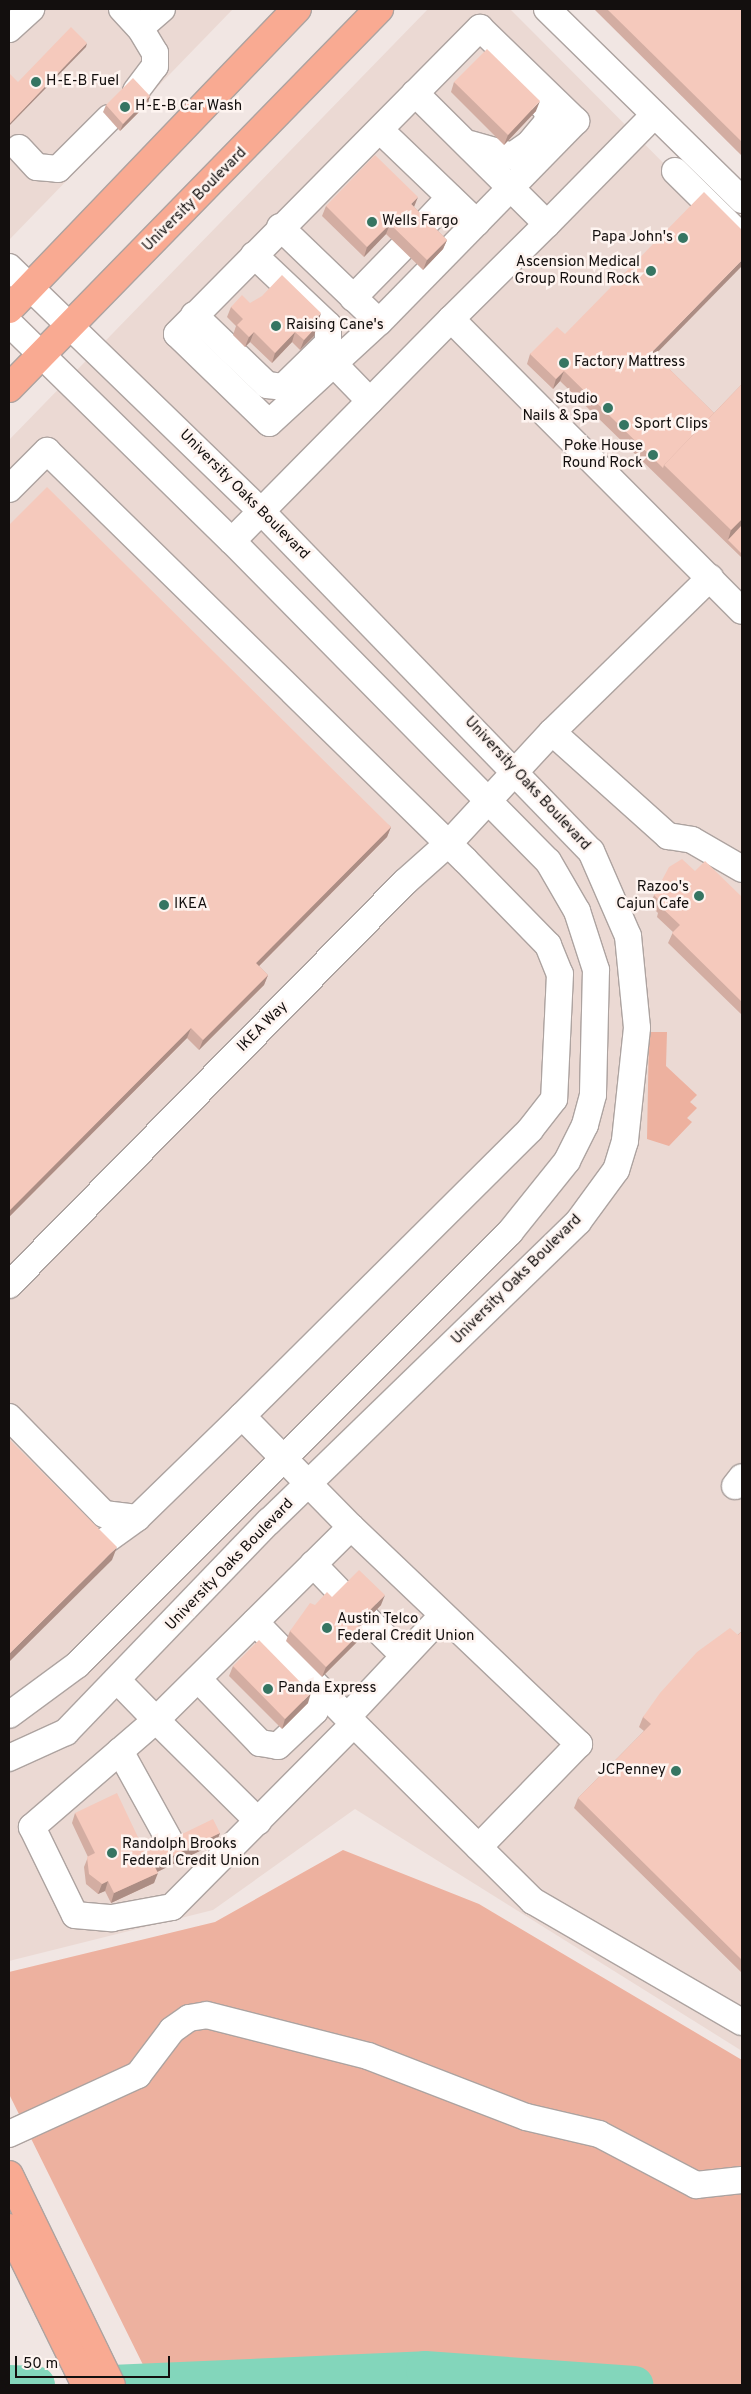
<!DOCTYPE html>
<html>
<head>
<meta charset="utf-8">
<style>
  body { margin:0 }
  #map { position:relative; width:751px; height:2394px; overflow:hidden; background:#f1e6e3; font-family:Overpass,sans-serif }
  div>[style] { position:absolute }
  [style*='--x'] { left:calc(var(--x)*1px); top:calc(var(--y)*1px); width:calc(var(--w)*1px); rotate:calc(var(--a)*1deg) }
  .built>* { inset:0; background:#ebd9d3 }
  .green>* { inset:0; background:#edb19f }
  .river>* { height:38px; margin:-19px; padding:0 19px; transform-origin:19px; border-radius:19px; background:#83d6bb }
  .roads { filter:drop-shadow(1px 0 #ada3a0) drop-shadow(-1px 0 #ada3a0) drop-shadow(0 1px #ada3a0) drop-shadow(0 -1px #ada3a0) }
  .minor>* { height:26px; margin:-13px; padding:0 13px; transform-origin:13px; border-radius:13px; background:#fff }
  .major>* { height:28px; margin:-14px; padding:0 14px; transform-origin:14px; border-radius:14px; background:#f9aa92 }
  .wall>* { inset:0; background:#d3ada2 }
  .shaded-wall>* { inset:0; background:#ac8d84 }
  .building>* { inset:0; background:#f5c9bc }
  .dots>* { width:14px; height:14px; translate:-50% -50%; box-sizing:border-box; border:2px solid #fef4f0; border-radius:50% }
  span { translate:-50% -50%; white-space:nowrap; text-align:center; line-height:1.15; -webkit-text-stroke:5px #fef4f0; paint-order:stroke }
  .poi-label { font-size:15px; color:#130f0e }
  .left { translate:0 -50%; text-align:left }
  .right { translate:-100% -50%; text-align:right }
  .street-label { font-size:15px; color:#130f0e }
  .frame { position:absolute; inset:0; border:10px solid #130f0e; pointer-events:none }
  .scale { position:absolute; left:15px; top:2356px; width:155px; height:22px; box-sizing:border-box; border:2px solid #130f0e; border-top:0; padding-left:6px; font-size:15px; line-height:18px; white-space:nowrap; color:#130f0e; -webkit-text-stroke:4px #fef4f0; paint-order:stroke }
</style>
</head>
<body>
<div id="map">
  <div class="built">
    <i style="clip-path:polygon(9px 9px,233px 9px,9px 240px)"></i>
    <i style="clip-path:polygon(428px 9px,510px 9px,742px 242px,742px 2051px,355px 1809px,213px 1910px,9px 1961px,9px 440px)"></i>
  </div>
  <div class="green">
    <i style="clip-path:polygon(649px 1032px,667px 1032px,666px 1066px,697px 1095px,690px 1102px,697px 1108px,687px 1118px,692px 1122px,669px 1146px,647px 1139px)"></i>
    <i style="clip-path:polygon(343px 1850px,479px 1904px,742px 2060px,742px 2385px,508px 2385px,469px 2380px,153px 2385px,9px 2094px,9px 1972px,215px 1922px)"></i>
  </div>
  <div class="river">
    <i style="--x:9;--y:2384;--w:27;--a:2"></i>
    <i style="--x:88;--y:2385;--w:337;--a:-2.5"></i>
    <i style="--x:425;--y:2370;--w:210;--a:4.1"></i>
  </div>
  <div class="roads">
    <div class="minor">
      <i style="--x:122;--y:9;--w:26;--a:47"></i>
      <i style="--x:140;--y:28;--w:29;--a:-41"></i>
      <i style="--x:547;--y:9;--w:273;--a:44.4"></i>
      <i style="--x:480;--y:28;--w:134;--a:44.1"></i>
      <i style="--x:576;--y:121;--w:281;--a:134.4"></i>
      <i style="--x:379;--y:322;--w:149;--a:137.4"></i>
      <i style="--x:269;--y:423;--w:128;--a:-135.9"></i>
      <i style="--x:177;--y:334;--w:431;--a:-45.3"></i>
      <i style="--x:9;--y:29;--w:30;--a:-42"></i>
      <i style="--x:136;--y:91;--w:31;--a:-53"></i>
      <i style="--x:155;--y:66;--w:13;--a:-90"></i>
      <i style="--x:155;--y:53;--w:29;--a:-121"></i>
      <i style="--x:415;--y:93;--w:186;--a:44.8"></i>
      <i style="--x:547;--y:224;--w:135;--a:135.3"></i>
      <i style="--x:380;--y:130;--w:134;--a:43.8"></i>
      <i style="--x:470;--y:144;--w:44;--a:15.9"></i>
      <i style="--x:512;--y:156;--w:21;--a:-35"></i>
      <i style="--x:529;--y:144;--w:30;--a:-50"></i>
      <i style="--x:548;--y:121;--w:11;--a:-95"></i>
      <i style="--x:547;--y:110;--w:25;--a:-135"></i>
      <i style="--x:19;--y:148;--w:26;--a:47"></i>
      <i style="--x:37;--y:167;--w:21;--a:5"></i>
      <i style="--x:58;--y:169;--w:72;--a:-45"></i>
      <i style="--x:675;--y:171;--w:94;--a:44.6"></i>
      <i style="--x:547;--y:224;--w:153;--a:-45.5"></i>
      <i style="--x:280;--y:227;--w:137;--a:43.8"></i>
      <i style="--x:421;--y:228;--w:42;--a:-46.9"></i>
      <i style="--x:9;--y:267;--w:351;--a:44.1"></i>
      <i style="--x:261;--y:511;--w:474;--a:45.9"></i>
      <i style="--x:591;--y:851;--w:93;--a:66.5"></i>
      <i style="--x:628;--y:936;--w:92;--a:84.4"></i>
      <i style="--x:637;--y:1028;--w:114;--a:96.1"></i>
      <i style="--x:625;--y:1141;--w:30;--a:107"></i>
      <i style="--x:616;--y:1170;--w:64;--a:126.2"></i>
      <i style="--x:578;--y:1222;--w:430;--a:135.9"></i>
      <i style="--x:269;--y:1521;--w:293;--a:133.9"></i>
      <i style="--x:66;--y:1732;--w:63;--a:155.5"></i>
      <i style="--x:353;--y:298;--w:69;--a:-45.6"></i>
      <i style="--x:194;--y:315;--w:101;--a:43.8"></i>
      <i style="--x:267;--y:385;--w:16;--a:7"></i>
      <i style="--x:283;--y:387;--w:63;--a:-44.4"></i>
      <i style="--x:328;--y:343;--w:18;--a:-90"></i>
      <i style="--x:328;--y:325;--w:102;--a:-136.6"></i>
      <i style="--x:9;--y:323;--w:312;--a:44.4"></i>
      <i style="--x:232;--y:541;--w:450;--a:45.4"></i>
      <i style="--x:548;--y:861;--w:58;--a:59.9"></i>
      <i style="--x:577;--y:911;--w:62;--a:72.1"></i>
      <i style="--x:596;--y:970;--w:125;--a:91.4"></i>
      <i style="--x:593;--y:1095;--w:31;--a:105"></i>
      <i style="--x:585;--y:1125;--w:40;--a:116.6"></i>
      <i style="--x:567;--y:1161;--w:91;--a:128.8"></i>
      <i style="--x:510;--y:1232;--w:612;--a:135"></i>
      <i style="--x:77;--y:1665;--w:84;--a:143.7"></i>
      <i style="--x:333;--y:363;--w:53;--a:45.8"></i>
      <i style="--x:9;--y:489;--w:54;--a:-45"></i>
      <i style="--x:47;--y:451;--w:585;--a:44.38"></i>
      <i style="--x:465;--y:860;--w:119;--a:45.7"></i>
      <i style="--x:548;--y:945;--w:31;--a:68"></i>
      <i style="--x:560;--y:974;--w:125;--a:92.7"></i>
      <i style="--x:554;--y:1099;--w:39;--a:128"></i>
      <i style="--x:530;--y:1130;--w:406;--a:135.2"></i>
      <i style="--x:232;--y:541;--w:312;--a:-45.4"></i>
      <i style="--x:451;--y:319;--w:412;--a:45.1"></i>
      <i style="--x:552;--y:732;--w:156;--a:41.9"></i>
      <i style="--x:668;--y:836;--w:24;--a:9"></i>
      <i style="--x:692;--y:840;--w:58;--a:30.1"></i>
      <i style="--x:9;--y:1285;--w:565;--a:-45.5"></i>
      <i style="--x:405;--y:882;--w:62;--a:-41.7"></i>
      <i style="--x:451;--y:841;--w:149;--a:-47.2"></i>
      <i style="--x:552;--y:732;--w:221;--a:-44.3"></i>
      <i style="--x:9;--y:1417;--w:136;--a:45.6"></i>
      <i style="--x:104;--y:1514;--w:33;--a:7"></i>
      <i style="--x:137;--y:1518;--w:146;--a:-44.2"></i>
      <i style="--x:242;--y:1416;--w:156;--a:45.5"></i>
      <i style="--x:351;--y:1527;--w:274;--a:135.3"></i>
      <i style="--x:156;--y:1720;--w:144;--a:44.7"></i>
      <i style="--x:735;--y:1486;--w:11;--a:-52"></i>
      <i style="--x:351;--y:1527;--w:315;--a:43.6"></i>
      <i style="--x:579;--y:1744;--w:144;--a:134.2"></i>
      <i style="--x:98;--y:1546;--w:48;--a:-35.7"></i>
      <i style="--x:313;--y:1564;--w:42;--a:46"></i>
      <i style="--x:367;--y:1619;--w:51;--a:45"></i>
      <i style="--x:255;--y:1622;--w:142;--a:45.9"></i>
      <i style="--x:198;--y:1679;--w:89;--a:45.9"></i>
      <i style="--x:260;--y:1743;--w:18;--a:9"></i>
      <i style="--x:278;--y:1746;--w:51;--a:-43.4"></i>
      <i style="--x:315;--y:1711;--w:19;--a:-111"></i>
      <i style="--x:308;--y:1693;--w:32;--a:-136"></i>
      <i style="--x:118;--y:1681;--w:54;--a:45.7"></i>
      <i style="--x:156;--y:1720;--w:164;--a:139.2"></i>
      <i style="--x:32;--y:1827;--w:98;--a:64"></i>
      <i style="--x:75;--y:1915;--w:37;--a:5"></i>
      <i style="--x:112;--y:1918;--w:61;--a:-10.4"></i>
      <i style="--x:172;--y:1907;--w:258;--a:-45.2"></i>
      <i style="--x:354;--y:1724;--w:252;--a:44.7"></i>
      <i style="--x:533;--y:1901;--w:241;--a:30.1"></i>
      <i style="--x:349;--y:1715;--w:137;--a:-46.8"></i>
      <i style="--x:120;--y:1751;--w:110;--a:61.1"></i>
      <i style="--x:9;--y:2134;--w:142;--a:-24.6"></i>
      <i style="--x:138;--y:2075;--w:56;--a:-52.9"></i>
      <i style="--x:172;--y:2030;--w:21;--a:-35"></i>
      <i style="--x:189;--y:2018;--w:18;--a:-9"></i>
      <i style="--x:207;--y:2015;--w:166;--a:14.3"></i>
      <i style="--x:368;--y:2056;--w:169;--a:21.1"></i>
      <i style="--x:526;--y:2117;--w:75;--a:13.1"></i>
      <i style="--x:599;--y:2134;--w:110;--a:27.7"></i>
      <i style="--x:696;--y:2185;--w:46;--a:-6.2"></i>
    </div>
    <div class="major">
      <i style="--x:9;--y:309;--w:416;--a:-46.2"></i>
      <i style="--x:9;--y:388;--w:530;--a:-45.69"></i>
      <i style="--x:9;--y:2175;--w:233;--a:64.1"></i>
      <i style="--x:9;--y:2228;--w:175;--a:63.9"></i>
    </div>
  </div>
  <div class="wall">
    <i style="clip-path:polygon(594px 9px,742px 9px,742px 156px)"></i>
    <i style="clip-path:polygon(454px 82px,536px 111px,504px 145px,451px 92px)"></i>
    <i style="clip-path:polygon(150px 96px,148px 103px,120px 131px,103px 112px,106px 105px)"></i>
    <i style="clip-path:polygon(326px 206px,414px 207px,447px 240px,443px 249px,423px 270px,386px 234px,364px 257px,322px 216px)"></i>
    <i style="clip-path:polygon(250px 303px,318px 323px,316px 325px,314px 336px,300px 350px,292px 342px,272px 363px,250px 342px,245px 347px,233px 335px,236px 326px,227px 317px,231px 307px)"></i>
    <i style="clip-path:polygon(565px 334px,655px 355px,714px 413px,742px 384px,742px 558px,560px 381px,553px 389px,527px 364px,530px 354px)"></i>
    <i style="clip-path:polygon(9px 525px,391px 827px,387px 837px,259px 966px,268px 975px,264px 985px,199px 1050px,187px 1038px,9px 1217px)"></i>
    <i style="clip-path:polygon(695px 871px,742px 897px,742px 1015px,668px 943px,673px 932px,657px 917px,658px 913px,650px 905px,654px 895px)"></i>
    <i style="clip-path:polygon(332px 1597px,381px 1605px,360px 1627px,359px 1640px,322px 1677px,286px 1641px,290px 1631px)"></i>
    <i style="clip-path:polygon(742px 1631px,742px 1973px,574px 1808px,578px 1798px,644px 1731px,639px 1727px,643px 1717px)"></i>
    <i style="clip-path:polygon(233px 1666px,308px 1703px,282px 1729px,229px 1676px)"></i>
    <i style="clip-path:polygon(75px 1813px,145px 1852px,220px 1833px,216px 1843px,157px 1872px,154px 1883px,111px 1903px,105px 1891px,98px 1894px,86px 1884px,84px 1867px,88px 1857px,72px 1823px)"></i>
  </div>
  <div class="shaded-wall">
    <i style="clip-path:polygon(87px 43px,86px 47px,9px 126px,9px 124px)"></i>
    <i style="clip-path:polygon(150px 96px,148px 103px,120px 131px,123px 124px)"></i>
    <i style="clip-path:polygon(540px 101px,536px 111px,504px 145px,508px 135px)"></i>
    <i style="clip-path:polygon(418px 197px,414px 207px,411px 204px)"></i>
    <i style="clip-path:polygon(390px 224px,386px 234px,364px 257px,367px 247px)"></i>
    <i style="clip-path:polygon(447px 240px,443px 249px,423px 270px,427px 260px)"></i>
    <i style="clip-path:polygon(742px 260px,742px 266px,648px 362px,652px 352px)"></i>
    <i style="clip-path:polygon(321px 313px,318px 323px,309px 332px,313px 322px)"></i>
    <i style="clip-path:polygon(317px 326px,314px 336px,300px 350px,304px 340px)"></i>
    <i style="clip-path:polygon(254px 332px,250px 342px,245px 347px,249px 337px)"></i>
    <i style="clip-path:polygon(295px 332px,292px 342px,272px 363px,275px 353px)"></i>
    <i style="clip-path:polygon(564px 371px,560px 381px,553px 389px,556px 379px)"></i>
    <i style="clip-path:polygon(742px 519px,742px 527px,728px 540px,731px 530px)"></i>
    <i style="clip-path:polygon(391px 827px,387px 837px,252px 973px,256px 963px)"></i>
    <i style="clip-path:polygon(268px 975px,264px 985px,199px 1050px,203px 1040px)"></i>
    <i style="clip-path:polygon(191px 1028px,187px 1038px,9px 1217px,9px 1211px)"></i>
    <i style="clip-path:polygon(117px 1547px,112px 1560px,9px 1662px,9px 1654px)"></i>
    <i style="clip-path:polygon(385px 1595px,381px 1605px,353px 1634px,356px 1624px)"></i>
    <i style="clip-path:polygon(363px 1630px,359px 1640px,322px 1677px,326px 1667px)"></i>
    <i style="clip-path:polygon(311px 1693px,308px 1703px,282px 1729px,285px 1719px)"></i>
    <i style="clip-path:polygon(220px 1833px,216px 1843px,151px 1875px,154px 1865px)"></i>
    <i style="clip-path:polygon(158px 1873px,154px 1883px,111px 1903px,114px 1893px)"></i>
    <i style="clip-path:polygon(108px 1881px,105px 1891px,98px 1894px,102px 1884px)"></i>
  </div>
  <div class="building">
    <i style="clip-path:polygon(607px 9px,742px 9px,742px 142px)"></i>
    <i style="clip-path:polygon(71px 27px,87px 43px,9px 124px,9px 73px,18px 82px)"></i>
    <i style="clip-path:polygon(487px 49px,540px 101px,508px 135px,454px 82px)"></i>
    <i style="clip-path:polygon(133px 78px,150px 96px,123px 124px,106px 105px)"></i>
    <i style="clip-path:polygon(375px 155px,418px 197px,411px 204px,447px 240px,427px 260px,390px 224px,367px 247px,326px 206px)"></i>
    <i style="clip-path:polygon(704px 192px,742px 230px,742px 260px,652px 352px,714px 413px,664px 465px,663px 468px,564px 371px,556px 379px,530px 354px,557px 327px,565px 334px)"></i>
    <i style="clip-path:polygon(282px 275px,321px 313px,313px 322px,317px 326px,304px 340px,295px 332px,275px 353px,254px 332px,249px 337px,237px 325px,243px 319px,231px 307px,242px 295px,250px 303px,262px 296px)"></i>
    <i style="clip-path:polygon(742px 384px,742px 519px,731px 530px,664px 465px)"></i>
    <i style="clip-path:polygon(47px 487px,391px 827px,256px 963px,268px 975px,203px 1040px,191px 1028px,9px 1211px,9px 525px)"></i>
    <i style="clip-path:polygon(742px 525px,742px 554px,728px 540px)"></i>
    <i style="clip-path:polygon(682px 859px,695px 871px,705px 861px,742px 897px,742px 1002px,672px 933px,680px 925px,661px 907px,663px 904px,654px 895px,669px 867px)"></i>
    <i style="clip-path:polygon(9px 1439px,117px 1547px,9px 1654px)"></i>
    <i style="clip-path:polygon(359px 1570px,385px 1595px,356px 1624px,363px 1630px,326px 1667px,290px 1631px,310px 1603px,315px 1605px,327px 1592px,332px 1597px)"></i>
    <i style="clip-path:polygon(730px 1628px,738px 1635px,742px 1631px,742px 1960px,578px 1798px,651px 1724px,643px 1717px,660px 1693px,697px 1652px)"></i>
    <i style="clip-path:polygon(259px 1640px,311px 1693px,285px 1719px,233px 1666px)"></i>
    <i style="clip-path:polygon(117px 1793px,145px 1852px,213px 1819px,220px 1833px,154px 1865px,158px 1873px,114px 1893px,108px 1881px,102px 1884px,89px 1874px,87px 1857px,95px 1853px,75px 1813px)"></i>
  </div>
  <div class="dots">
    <i style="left:36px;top:82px;background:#367562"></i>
    <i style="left:125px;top:107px;background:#367562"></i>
    <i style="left:372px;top:222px;background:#367562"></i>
    <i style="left:683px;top:238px;background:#367562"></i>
    <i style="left:651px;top:271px;background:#367562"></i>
    <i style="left:276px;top:326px;background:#367562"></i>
    <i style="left:564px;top:363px;background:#367562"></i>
    <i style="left:608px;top:408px;background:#367562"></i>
    <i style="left:624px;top:425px;background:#367562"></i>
    <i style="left:653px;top:455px;background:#367562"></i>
    <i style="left:699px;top:896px;background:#367562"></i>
    <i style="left:164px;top:905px;background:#367562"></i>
    <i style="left:327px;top:1628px;background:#367562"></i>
    <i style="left:268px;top:1689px;background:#367562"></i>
    <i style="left:676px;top:1771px;background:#367562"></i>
    <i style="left:112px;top:1853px;background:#367562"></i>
  </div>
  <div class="poi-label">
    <span class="left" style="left:46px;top:82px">H-E-B Fuel</span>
    <span class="left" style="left:135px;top:107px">H-E-B Car Wash</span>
    <span class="left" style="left:382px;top:222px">Wells Fargo</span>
    <span class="right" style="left:673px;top:238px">Papa John's</span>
    <span class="right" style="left:640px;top:271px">Ascension Medical<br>Group Round Rock</span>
    <span class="left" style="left:286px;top:326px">Raising Cane's</span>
    <span class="left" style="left:574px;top:363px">Factory Mattress</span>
    <span class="right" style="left:598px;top:408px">Studio<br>Nails &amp; Spa</span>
    <span class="left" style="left:634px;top:425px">Sport Clips</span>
    <span class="right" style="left:643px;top:455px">Poke House<br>Round Rock</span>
    <span class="right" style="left:689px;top:896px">Razoo's<br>Cajun Cafe</span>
    <span class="left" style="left:174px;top:905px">IKEA</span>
    <span class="left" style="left:337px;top:1628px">Austin Telco<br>Federal Credit Union</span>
    <span class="left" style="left:278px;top:1689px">Panda Express</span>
    <span class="right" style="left:666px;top:1771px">JCPenney</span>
    <span class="left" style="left:122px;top:1853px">Randolph Brooks<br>Federal Credit Union</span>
  </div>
  <div class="street-label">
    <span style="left:195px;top:200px;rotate:-45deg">University Boulevard</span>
    <span style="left:244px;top:495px;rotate:45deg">University Oaks Boulevard</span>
    <span style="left:527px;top:784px;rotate:47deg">University Oaks Boulevard</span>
    <span style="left:263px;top:1027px;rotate:-45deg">IKEA Way</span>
    <span style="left:517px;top:1280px;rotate:-45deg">University Oaks Boulevard</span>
    <span style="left:230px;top:1565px;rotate:-46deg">University Oaks Boulevard</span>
  </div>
  <div class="frame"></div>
  <div class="scale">50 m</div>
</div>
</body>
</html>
